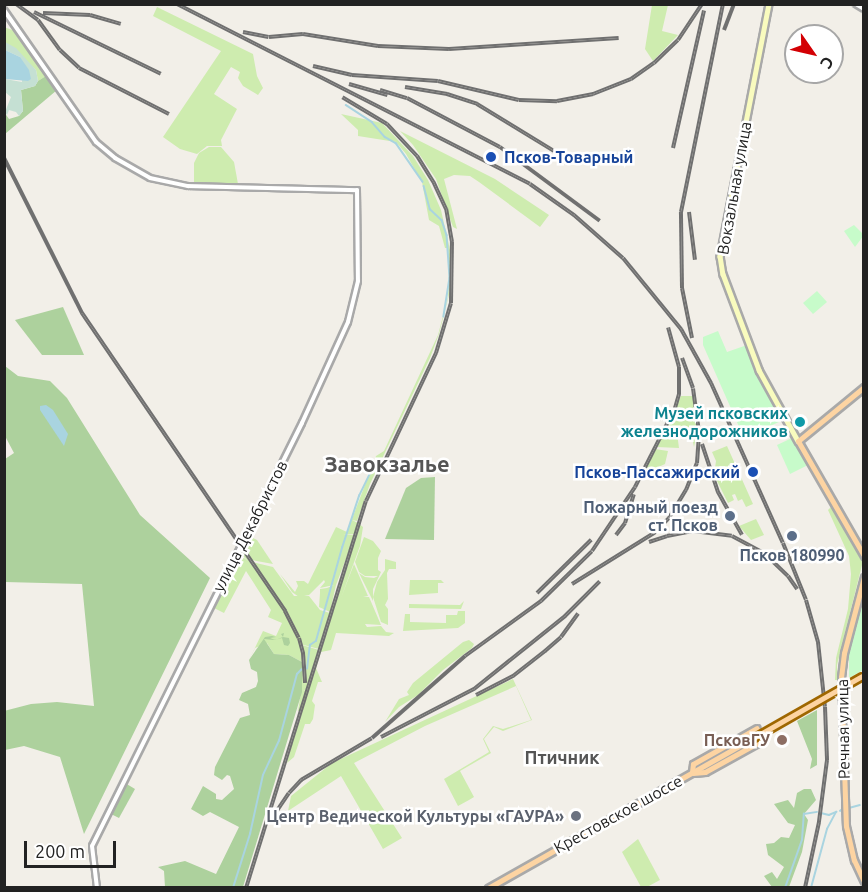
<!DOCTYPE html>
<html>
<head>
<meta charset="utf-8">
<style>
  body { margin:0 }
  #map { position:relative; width:868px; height:892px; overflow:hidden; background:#f2efe8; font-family:Ubuntu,sans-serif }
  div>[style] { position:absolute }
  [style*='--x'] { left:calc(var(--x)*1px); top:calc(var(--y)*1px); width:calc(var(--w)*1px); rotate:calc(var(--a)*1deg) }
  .grass>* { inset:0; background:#ceecaf }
  .forest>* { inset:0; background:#add19d }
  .wetland>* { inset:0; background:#c5e0d3 }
  .park>* { inset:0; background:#c7fbca }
  .water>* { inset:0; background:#a9d4e0 }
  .stream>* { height:1.5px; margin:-0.75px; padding:0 0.75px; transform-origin:0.75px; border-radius:0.75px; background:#a9d4e0 }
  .roads { filter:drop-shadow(2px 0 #a9a9a9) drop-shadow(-2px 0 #a9a9a9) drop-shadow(0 2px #a9a9a9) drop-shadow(0 -2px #a9a9a9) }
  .tertiary>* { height:4px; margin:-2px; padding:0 2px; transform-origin:2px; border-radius:2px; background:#fff }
  .secondary>* { height:4.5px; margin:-2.25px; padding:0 2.25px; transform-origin:2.25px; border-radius:2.25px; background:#f9fbbe }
  .primary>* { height:5px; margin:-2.5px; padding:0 2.5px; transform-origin:2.5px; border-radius:2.5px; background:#fdd4a2 }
  .rail>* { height:4px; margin-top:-2px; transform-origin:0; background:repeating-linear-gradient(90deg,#fff 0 4.5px,#707070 0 9px); box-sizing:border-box; border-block:2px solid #707070 }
  .bridges { filter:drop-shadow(2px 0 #9f6700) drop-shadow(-2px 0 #9f6700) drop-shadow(0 2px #9f6700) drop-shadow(0 -2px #9f6700) }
  .primary-bridge>* { height:5px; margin:-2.5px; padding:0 2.5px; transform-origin:2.5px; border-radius:2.5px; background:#fdd4a2 }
  .dots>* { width:16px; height:16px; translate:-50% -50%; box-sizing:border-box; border:3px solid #fff; border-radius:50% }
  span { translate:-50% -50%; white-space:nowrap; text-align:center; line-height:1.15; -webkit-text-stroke:5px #fff; paint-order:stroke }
  .transit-label { font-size:16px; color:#164399; font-weight:700 }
  .left { translate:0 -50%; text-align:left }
  .right { translate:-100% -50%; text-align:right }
  .street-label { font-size:16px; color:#222 }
  .culture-label { font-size:16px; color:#0d838f; font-weight:700 }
  .service-label { font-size:16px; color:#4e5e75; font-weight:700 }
  .education-label { font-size:16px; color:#785e54; font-weight:700 }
  .worship-label { font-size:16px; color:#5b616d; font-weight:700 }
  .neighbourhood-label { font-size:18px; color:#555; font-weight:700 }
  .district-label { font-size:22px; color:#555; font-weight:700 }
  .frame { position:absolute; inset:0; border:6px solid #222; pointer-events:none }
  .north { position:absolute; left:784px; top:24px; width:60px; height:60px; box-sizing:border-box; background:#fff; border:2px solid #a7a7a7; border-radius:50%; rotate:124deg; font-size:16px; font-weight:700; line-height:24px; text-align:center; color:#222 }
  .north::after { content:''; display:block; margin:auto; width:21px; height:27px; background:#d30004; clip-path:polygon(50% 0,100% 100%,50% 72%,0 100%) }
  .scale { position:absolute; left:24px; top:841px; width:92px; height:27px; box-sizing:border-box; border:3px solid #222; border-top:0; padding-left:8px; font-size:18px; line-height:21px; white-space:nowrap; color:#222; -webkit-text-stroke:4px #fff; paint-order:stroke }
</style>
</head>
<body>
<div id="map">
  <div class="grass">
    <i style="clip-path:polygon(652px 5px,668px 5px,662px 31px,678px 35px,653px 61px,645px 49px)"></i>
    <i style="clip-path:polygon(157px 7px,253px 54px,257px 76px,263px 88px,258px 95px,243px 86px,238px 78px,240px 72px,231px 67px,214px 94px,237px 109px,221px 140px,222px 146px,207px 146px,197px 154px,180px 149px,163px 137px,221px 51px,153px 16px)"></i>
    <i style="clip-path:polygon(4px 27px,15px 31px,46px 76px,38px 81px,36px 70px,5px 42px)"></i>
    <i style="clip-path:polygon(341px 114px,382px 123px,413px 156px,428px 180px,441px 210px,451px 254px,451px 281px,449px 295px,439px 334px,430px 358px,370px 484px,357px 521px,352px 520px,358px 523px,355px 534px,343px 535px,355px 535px,336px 585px,330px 612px,319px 607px,320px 593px,320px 589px,327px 588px,334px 585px,320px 588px,325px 582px,324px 580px,309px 595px,299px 597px,292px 592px,280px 574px,295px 592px,298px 586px,296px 581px,304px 581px,308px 584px,336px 527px,347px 532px,376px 456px,384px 451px,438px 335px,448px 297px,449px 275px,448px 248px,445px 248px,439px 226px,429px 220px,422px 182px,406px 154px,396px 142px,358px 136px,358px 130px)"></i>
    <i style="clip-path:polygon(400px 131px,495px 179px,549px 215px,540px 227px,479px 182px,470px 176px,454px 175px,444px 179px,457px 229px,453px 227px,436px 179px,413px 145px)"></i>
    <i style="clip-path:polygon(209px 147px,221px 147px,234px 162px,238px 184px,194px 184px,194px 163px,199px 153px)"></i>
    <i style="clip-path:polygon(681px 396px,694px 396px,697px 432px,694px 447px,690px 428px,677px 433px,679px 448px,657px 447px)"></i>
    <i style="clip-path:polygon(727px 446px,753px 504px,746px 507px,742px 499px,738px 501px,735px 494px,732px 495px,734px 500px,728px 503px,714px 475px,716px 461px,712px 452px)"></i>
    <i style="clip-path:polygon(655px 449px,668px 451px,665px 464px,643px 474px)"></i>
    <i style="clip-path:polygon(832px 506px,863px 561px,837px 665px,838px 680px,835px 680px,836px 658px,848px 609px,851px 574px,849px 556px,828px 510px)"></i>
    <i style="clip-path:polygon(756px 519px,764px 535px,751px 540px,739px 526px)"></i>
    <i style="clip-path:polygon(359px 524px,363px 527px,360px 546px,341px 598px,354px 564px,368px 596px,363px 597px,369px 597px,381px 625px,365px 624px,367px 627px,381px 626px,386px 632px,394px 633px,389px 636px,336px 633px,331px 650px,321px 652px,316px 668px,322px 682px,318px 682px,312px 701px,315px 705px,313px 719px,310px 724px,305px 724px,294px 757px,287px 763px,301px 711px,298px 711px,302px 686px,302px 662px,289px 655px,274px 654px,267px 643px,255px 648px,249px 660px,263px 631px,276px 636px,282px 623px,268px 617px,271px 610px,246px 571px,224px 613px,212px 607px,235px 560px,244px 558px,248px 561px,244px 557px,236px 558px,241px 549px,283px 609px,252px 562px,273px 567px,294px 596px,309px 596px,320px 610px,330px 613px,319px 649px,300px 644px,305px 685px,306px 666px,302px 645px,319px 650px,308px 688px,303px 691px,308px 689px)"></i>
    <i style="clip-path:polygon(249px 536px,257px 540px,273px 564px,252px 560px,242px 547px)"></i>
    <i style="clip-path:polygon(364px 537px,373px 541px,381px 551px,378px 558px,378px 570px,381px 572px,373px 589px,373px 601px,359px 573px,365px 577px,374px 578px,378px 576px,365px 576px,359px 572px,355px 562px)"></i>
    <i style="clip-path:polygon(385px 559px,396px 562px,396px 569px,389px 569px,387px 573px,388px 599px,385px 605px,388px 609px,388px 625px,381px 622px,373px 597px,377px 582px,385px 570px)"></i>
    <i style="clip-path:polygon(410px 580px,441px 580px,444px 583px,438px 583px,438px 593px,409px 595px)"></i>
    <i style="clip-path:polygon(464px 601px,461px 609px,409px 608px,409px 604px,460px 605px)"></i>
    <i style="clip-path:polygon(458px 611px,465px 611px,465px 623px,458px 628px,403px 631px,405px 614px,410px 614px,410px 622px,446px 623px,446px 615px,457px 615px)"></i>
    <i style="clip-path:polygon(469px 640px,474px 644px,472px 648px,443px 670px,418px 695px,399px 707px,385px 722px,399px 699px,409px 695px,407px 692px,413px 683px,463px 642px)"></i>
    <i style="clip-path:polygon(513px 679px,532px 720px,503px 731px,494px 727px,484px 739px,491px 753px,460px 771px,474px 797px,469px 800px,458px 806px,444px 779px,489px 752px,483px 739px,493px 726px,503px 729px,531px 720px,516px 686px,425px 726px,354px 763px,402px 838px,383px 849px,341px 776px,288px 811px,291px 796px,332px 763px)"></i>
    <i style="clip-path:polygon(605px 824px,606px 827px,498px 887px,494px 888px)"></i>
    <i style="clip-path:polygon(638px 839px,660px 880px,647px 887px,641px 887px,622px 852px)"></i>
  </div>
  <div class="forest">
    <i style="clip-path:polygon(46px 76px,57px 90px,5px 134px,4px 112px,9px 119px,19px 116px,23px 111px,21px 90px,35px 86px,38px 81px)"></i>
    <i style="clip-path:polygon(63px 307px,84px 355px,42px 355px,15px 320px)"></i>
    <i style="clip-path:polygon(5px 366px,18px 376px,50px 381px,67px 398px,140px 515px,210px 578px,84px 834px,60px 757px,24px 746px,5px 750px,4px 711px,31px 704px,57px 702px,94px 706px,82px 584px,5px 582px,5px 459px,14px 453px,5px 436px)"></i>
    <i style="clip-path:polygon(435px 477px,434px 540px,385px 539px,406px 488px,421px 478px)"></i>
    <i style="clip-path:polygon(284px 633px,283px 637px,289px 638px,290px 643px,288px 646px,284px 645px,282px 638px,274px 640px,264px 639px,274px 654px,289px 655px,302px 662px,302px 692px,243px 887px,165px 887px,164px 871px,158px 867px,185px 861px,216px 874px,239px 827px,210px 812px,203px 816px,191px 809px,203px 786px,216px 794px,216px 799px,222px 800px,234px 789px,230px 776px,227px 775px,222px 780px,214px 775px,215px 767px,240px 718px,250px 715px,248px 704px,239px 700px,242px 693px,256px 687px,258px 681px,257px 672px,251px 669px,249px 660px,265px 637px,272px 636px,276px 637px,270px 638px,275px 640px,283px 637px,281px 634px)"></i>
    <i style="clip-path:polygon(817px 710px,817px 765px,810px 769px,812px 759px,797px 721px)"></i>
    <i style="clip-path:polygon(125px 783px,135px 789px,119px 818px,109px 813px)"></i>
    <i style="clip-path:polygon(804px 789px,811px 789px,816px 800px,804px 814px,808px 820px,802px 852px,789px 887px,772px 887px,764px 876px,772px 872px,777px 879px,784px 867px,768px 855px,766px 844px,774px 843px,781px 837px,789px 838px,795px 825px,788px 823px,774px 804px,788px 800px,794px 808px,797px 793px)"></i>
  </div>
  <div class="wetland">
    <i style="clip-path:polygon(5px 42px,16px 48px,36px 70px,38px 81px,35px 86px,21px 90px,23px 111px,19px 116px,16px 112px,9px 110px,7px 115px,5px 112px,11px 97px,5px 92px,5px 79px,22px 82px,20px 57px,5px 50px)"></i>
  </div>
  <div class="park">
    <i style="clip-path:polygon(854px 225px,864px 235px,855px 247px,844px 231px)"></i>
    <i style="clip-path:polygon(817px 291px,827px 302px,813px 314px,803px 303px)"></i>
    <i style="clip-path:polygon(718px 331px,727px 352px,747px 345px,781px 421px,744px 438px,703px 345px,703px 337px)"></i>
    <i style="clip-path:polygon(794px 437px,808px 465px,790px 474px,777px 445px)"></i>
    <i style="clip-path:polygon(863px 595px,863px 670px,849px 678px,849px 651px)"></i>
  </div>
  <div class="water">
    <i style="clip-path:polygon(5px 50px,20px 57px,29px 70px,31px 79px,28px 81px,5px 79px)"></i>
    <i style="clip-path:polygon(46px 405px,53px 410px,68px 434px,64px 446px,40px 410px,40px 406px)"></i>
  </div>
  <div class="stream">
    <i style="--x:346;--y:105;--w:31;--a:33"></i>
    <i style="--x:372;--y:122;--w:20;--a:49"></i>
    <i style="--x:385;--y:137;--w:13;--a:29"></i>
    <i style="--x:396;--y:143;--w:47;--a:55.3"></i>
    <i style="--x:424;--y:186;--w:24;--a:75"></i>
    <i style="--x:430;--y:209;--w:16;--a:43"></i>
    <i style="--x:442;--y:220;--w:16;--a:72"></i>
    <i style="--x:447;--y:235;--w:43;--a:86"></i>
    <i style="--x:450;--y:278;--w:39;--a:99"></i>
    <i style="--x:307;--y:669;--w:24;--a:-83"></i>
    <i style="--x:310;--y:645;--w:7;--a:-34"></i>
    <i style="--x:316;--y:641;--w:97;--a:-74.4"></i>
    <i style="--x:342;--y:548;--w:55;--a:-71.9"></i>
    <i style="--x:359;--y:496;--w:32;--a:-64"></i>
    <i style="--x:849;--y:808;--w:11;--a:-15"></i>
    <i style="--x:840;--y:811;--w:1;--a:-45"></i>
    <i style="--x:821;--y:813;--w:8;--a:14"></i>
    <i style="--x:829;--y:815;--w:8;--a:-23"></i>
    <i style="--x:233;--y:888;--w:57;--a:-72.5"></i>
    <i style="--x:250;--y:834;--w:60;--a:-77.6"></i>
    <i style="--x:263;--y:775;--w:38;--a:-65"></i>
    <i style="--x:279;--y:741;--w:69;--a:-75"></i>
    <i style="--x:297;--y:674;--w:6;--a:-45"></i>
    <i style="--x:785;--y:888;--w:51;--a:-70.5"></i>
    <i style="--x:802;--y:840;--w:26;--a:-86"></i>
    <i style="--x:804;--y:814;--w:13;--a:-9"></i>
    <i style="--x:811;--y:888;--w:61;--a:-74.8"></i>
    <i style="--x:827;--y:829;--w:19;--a:-62"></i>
  </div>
  <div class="roads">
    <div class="tertiary">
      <i style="--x:856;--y:4;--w:9;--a:32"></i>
      <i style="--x:4;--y:10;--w:161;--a:55.1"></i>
      <i style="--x:96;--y:142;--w:25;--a:40"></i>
      <i style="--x:115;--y:158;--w:40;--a:29.7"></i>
      <i style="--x:150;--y:178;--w:39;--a:12"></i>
      <i style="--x:188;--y:186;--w:169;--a:1.4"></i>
      <i style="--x:357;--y:190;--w:91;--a:89.4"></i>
      <i style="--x:358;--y:281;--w:42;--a:103.7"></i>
      <i style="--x:348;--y:322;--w:111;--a:114.5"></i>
      <i style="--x:302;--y:423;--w:472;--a:116.4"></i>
      <i style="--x:92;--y:846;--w:42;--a:83.2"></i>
    </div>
    <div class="secondary">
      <i style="--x:769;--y:4;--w:257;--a:101"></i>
      <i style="--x:720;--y:256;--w:18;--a:81"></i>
      <i style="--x:723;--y:274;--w:103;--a:69.4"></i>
      <i style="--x:759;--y:370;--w:81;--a:61.2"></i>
    </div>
    <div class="primary">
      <i style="--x:864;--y:387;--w:85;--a:140.7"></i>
      <i style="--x:798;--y:441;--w:133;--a:60.1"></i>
      <i style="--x:864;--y:577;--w:79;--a:104.7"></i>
      <i style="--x:844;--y:653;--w:24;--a:97"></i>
      <i style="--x:841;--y:677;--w:149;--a:88.1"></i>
      <i style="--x:846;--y:826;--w:35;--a:77"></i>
      <i style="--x:854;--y:860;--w:23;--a:65"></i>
      <i style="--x:692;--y:772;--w:8;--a:-83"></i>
      <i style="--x:693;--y:764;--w:73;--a:-29.4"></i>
      <i style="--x:693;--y:773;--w:12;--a:-5"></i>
      <i style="--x:705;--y:772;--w:64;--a:-29"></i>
      <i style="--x:488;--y:888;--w:299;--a:-29.5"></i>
    </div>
  </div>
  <div class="rail">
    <i style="--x:16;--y:4;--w:27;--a:36"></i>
    <i style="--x:38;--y:20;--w:37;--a:54"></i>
    <i style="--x:60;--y:50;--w:26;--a:43"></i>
    <i style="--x:79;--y:68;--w:101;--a:27.1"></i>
    <i style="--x:177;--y:4;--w:396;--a:27"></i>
    <i style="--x:530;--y:184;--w:54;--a:35.2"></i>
    <i style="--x:574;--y:215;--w:65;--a:41.3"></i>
    <i style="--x:623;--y:258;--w:92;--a:50.8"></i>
    <i style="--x:681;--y:329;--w:62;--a:60.9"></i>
    <i style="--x:711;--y:383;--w:175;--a:65.8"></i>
    <i style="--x:783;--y:543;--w:61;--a:68"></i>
    <i style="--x:806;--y:600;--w:44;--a:74.1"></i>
    <i style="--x:818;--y:642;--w:65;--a:83.9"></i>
    <i style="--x:825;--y:707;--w:53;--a:87.8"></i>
    <i style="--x:827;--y:760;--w:63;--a:97.4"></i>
    <i style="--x:819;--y:822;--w:67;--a:102"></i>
    <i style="--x:34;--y:12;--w:141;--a:26"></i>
    <i style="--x:43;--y:13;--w:47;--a:2.4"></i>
    <i style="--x:90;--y:15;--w:32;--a:16"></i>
    <i style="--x:724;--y:30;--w:28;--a:-69"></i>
    <i style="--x:243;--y:32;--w:26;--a:11"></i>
    <i style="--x:269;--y:37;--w:34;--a:-5"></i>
    <i style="--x:303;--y:34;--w:76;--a:9.1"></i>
    <i style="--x:378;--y:46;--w:71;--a:2.4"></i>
    <i style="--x:449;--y:49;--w:170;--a:-3.7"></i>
    <i style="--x:313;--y:66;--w:40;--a:13"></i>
    <i style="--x:352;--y:75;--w:86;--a:4"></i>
    <i style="--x:438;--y:81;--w:83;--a:13.2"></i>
    <i style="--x:519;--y:100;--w:38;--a:2"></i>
    <i style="--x:557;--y:101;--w:37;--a:-11"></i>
    <i style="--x:593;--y:94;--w:41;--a:-21.5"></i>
    <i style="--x:631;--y:79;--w:28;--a:-35"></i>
    <i style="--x:654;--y:63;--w:33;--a:-44"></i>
    <i style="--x:678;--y:40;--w:43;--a:-56.3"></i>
    <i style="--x:349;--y:84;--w:40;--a:16"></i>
    <i style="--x:405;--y:87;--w:43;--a:9.5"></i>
    <i style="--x:447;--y:94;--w:32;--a:18"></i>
    <i style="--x:477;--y:104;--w:90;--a:31.4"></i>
    <i style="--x:380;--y:90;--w:28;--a:17"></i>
    <i style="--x:407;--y:98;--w:105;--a:27.8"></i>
    <i style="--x:500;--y:147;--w:124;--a:36.5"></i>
    <i style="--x:673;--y:148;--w:141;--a:-77.3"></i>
    <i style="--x:4;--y:158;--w:174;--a:63.3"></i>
    <i style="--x:82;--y:313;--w:361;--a:55.7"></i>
    <i style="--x:285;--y:611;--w:30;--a:63"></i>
    <i style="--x:299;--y:638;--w:16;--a:75"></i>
    <i style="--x:303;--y:653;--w:30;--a:86"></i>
    <i style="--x:689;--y:212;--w:48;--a:82.9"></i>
    <i style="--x:692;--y:338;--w:51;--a:-101.3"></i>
    <i style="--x:682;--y:288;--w:76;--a:-90.8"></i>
    <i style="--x:681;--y:212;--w:212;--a:-78.6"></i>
    <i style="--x:702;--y:444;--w:51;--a:71.6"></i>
    <i style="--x:718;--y:492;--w:49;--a:60.8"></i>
    <i style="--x:616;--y:535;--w:15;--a:-53"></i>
    <i style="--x:625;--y:523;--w:30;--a:-73"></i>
    <i style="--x:649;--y:542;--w:19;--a:-18"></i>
    <i style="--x:667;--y:536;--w:26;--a:-11"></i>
    <i style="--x:693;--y:531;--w:39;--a:7"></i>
    <i style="--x:732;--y:536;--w:36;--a:28"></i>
    <i style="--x:764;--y:553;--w:33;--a:44"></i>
    <i style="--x:788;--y:576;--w:16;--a:55"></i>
    <i style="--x:572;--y:584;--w:97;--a:-31.9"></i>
    <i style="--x:654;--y:533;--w:21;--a:-45"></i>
    <i style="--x:669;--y:518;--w:33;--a:-59"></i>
    <i style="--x:686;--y:490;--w:29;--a:-68"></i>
    <i style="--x:697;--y:463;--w:31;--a:-86"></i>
    <i style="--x:699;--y:432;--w:44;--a:-97.8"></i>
    <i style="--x:693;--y:388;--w:32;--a:-110"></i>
    <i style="--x:537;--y:593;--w:76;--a:-44.5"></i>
    <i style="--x:476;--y:695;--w:42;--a:-27.2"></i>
    <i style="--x:513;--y:676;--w:41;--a:-38"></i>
    <i style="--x:545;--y:651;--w:21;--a:-41"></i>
    <i style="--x:561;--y:637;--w:29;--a:-54"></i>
    <i style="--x:381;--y:737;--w:105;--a:-27.3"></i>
    <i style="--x:474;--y:689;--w:117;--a:-38.7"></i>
    <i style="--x:565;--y:616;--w:49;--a:-45"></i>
    <i style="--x:272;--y:818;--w:30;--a:-56"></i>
    <i style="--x:289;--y:793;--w:18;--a:-47"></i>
    <i style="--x:301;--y:780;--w:82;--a:-30.6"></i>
    <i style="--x:372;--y:738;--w:124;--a:-41.4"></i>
    <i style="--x:465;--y:656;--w:94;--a:-35.9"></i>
    <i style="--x:541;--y:601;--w:71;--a:-44.4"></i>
    <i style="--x:592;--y:551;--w:77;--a:-56.1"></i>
    <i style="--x:635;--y:487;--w:89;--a:-63.1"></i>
    <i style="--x:675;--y:408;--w:15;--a:-74"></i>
    <i style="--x:679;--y:394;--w:27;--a:-90"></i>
    <i style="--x:679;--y:367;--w:41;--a:-105.4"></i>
    <i style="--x:246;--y:888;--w:405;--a:-72.8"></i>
    <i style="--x:366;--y:501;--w:164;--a:-64.7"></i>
    <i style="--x:436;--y:353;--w:52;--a:-73.3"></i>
    <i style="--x:451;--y:303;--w:61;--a:-89.1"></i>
    <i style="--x:452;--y:242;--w:34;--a:-100"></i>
    <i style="--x:446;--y:209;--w:29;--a:-115"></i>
    <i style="--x:434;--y:183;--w:32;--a:-122"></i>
    <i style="--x:417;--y:156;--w:44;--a:-133.2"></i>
    <i style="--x:387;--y:124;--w:52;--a:-149"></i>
  </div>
  <div class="bridges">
    <div class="primary-bridge">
      <i style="--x:748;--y:741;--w:131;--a:-29.7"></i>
    </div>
  </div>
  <div class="dots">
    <i style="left:491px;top:157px;background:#1a4fb4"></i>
    <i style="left:800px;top:422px;background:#0f9aa8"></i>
    <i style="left:753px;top:472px;background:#1a4fb4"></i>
    <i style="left:730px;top:516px;background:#5c6f8a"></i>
    <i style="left:792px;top:536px;background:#5c6f8a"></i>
    <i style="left:782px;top:740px;background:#8d6e63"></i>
    <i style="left:576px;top:816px;background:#6b7280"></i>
  </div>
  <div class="transit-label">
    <span class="left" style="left:504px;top:157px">Псков-Товарный</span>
    <span class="right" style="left:740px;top:472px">Псков-Пассажирский</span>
  </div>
  <div class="street-label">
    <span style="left:734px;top:188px;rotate:-80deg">Вокзальная улица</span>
    <span style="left:250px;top:526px;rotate:-63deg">улица Декабристов</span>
    <span style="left:843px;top:729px;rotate:-91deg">Речная улица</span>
    <span style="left:618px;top:814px;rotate:-29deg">Крестовское шоссе</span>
  </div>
  <div class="culture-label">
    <span class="right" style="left:788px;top:422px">Музей псковских<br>железнодорожников</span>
  </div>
  <div class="service-label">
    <span class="right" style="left:718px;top:516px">Пожарный поезд<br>ст. Псков</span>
    <span style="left:792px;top:555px">Псков 180990</span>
  </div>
  <div class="education-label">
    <span class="right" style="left:770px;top:740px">ПсковГУ</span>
  </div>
  <div class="worship-label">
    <span class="right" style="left:564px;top:816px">Центр Ведической Культуры «ГАУРА»</span>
  </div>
  <div class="neighbourhood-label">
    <span style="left:562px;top:757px">Птичник</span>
  </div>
  <div class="district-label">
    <span style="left:387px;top:464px">Завокзалье</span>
  </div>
  <div class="frame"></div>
  <div class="north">С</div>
  <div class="scale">200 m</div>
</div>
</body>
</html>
